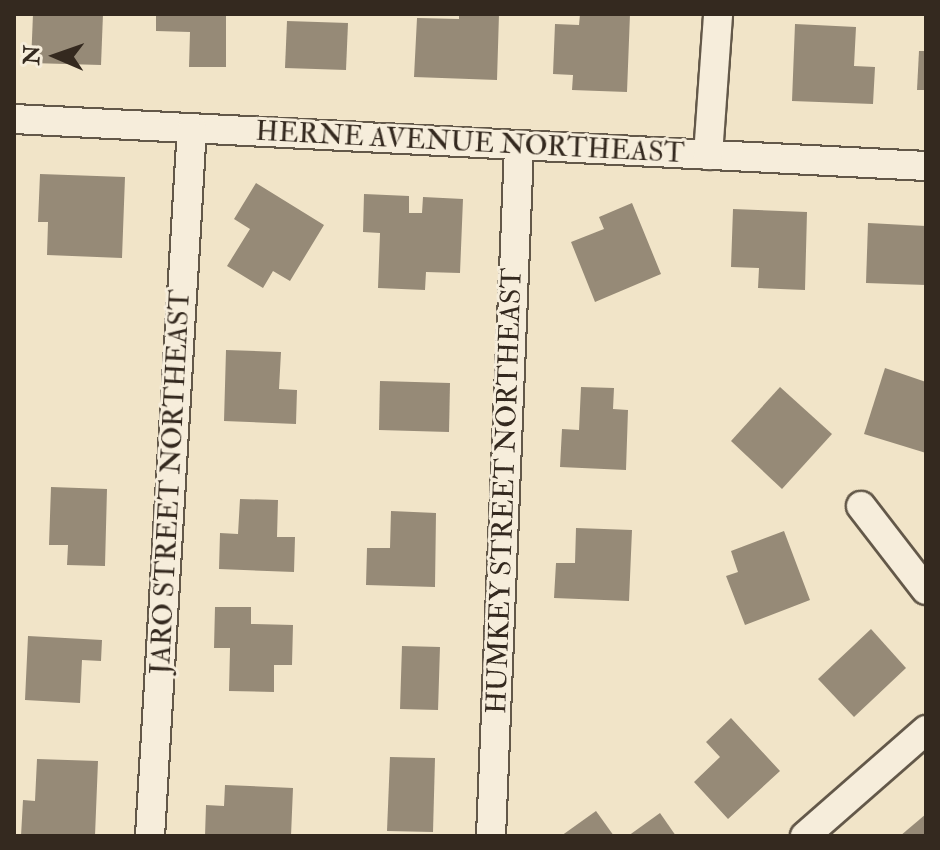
<!DOCTYPE html>
<html>
<head>
<meta charset="utf-8">
<style>
  body { margin:0 }
  #map { position:relative; width:940px; height:850px; overflow:hidden; background:#f1e4c8; font-family:"IM FELL Double Pica",serif }
  div>[style] { position:absolute }
  [style*='--x'] { left:calc(var(--x)*1px); top:calc(var(--y)*1px); width:calc(var(--w)*1px); rotate:calc(var(--a)*1deg) }
  .building>* { inset:0; background:#968a77 }
  .roads { filter:drop-shadow(2px 0 #635849) drop-shadow(-2px 0 #635849) drop-shadow(0 2px #635849) drop-shadow(0 -2px #635849) }
  .minor>* { height:28px; margin:-14px; padding:0 14px; transform-origin:14px; border-radius:14px; background:#f6eddb }
  span { translate:-50% -50%; white-space:nowrap; text-align:center; line-height:1.15; -webkit-text-stroke:6px #f6eddb; paint-order:stroke }
  .street-label { font-size:28px; color:#34291f }
  .frame { position:absolute; inset:0; border:16px solid #34291f; pointer-events:none }
  .north { position:absolute; left:16px; top:16px; width:80px; height:80px; -webkit-text-stroke:6px #f6eddb; paint-order:stroke; rotate:272deg; font-size:22px; font-weight:700; line-height:32px; text-align:center; color:#34291f }
  .north::after { content:''; display:block; margin:auto; width:28px; height:36px; background:#34291f; clip-path:polygon(50% 0,100% 100%,50% 72%,0 100%) }
</style>
</head>
<body>
<div id="map">
  <div class="building">
    <i style="clip-path:polygon(33px 14px,103px 14px,101px 65px,31px 63px)"></i>
    <i style="clip-path:polygon(156px 14px,226px 14px,226px 67px,189px 67px,190px 32px,156px 31px)"></i>
    <i style="clip-path:polygon(459px 14px,499px 14px,497px 80px,414px 77px,417px 18px,459px 19px)"></i>
    <i style="clip-path:polygon(580px 14px,630px 14px,627px 92px,572px 90px,573px 75px,553px 74px,555px 24px,579px 25px)"></i>
    <i style="clip-path:polygon(287px 21px,348px 23px,346px 70px,285px 68px)"></i>
    <i style="clip-path:polygon(795px 24px,856px 27px,854px 66px,875px 67px,873px 104px,792px 101px)"></i>
    <i style="clip-path:polygon(919px 51px,926px 51px,926px 90px,917px 90px)"></i>
    <i style="clip-path:polygon(40px 174px,125px 177px,122px 258px,47px 255px,48px 222px,38px 222px)"></i>
    <i style="clip-path:polygon(256px 183px,324px 225px,290px 281px,273px 271px,263px 288px,227px 266px,250px 229px,234px 219px)"></i>
    <i style="clip-path:polygon(364px 194px,409px 196px,409px 213px,422px 213px,423px 197px,463px 199px,460px 273px,426px 272px,425px 290px,378px 288px,380px 233px,363px 232px)"></i>
    <i style="clip-path:polygon(632px 203px,661px 274px,595px 302px,571px 242px,604px 229px,599px 217px)"></i>
    <i style="clip-path:polygon(733px 209px,807px 212px,805px 290px,758px 288px,759px 268px,731px 267px)"></i>
    <i style="clip-path:polygon(868px 223px,926px 226px,926px 285px,866px 283px)"></i>
    <i style="clip-path:polygon(226px 350px,281px 352px,279px 389px,297px 390px,296px 424px,224px 421px)"></i>
    <i style="clip-path:polygon(885px 368px,926px 382px,926px 453px,864px 434px)"></i>
    <i style="clip-path:polygon(380px 381px,450px 383px,449px 432px,379px 430px)"></i>
    <i style="clip-path:polygon(581px 387px,614px 388px,613px 409px,628px 410px,626px 470px,560px 467px,562px 429px,579px 430px)"></i>
    <i style="clip-path:polygon(780px 387px,832px 434px,782px 489px,731px 441px)"></i>
    <i style="clip-path:polygon(51px 487px,107px 489px,105px 566px,67px 565px,68px 545px,49px 545px)"></i>
    <i style="clip-path:polygon(240px 499px,278px 500px,277px 537px,295px 537px,294px 572px,219px 569px,220px 533px,238px 534px)"></i>
    <i style="clip-path:polygon(391px 511px,436px 513px,435px 587px,366px 585px,367px 548px,390px 548px)"></i>
    <i style="clip-path:polygon(576px 528px,632px 530px,629px 601px,554px 598px,556px 563px,575px 563px)"></i>
    <i style="clip-path:polygon(784px 531px,810px 600px,745px 625px,726px 576px,738px 572px,731px 551px)"></i>
    <i style="clip-path:polygon(215px 607px,251px 607px,251px 624px,293px 625px,292px 665px,274px 665px,274px 692px,229px 691px,230px 648px,214px 648px)"></i>
    <i style="clip-path:polygon(871px 629px,906px 668px,854px 717px,818px 679px)"></i>
    <i style="clip-path:polygon(28px 636px,102px 640px,101px 661px,82px 660px,80px 703px,25px 700px)"></i>
    <i style="clip-path:polygon(402px 646px,440px 647px,438px 710px,400px 709px)"></i>
    <i style="clip-path:polygon(731px 718px,780px 771px,728px 819px,694px 782px,720px 757px,706px 742px)"></i>
    <i style="clip-path:polygon(390px 757px,435px 758px,433px 832px,387px 831px)"></i>
    <i style="clip-path:polygon(37px 759px,98px 761px,95px 836px,21px 836px,23px 800px,35px 801px)"></i>
    <i style="clip-path:polygon(225px 785px,293px 788px,291px 836px,205px 836px,206px 805px,224px 806px)"></i>
    <i style="clip-path:polygon(596px 811px,614px 836px,561px 836px)"></i>
    <i style="clip-path:polygon(660px 813px,676px 836px,628px 836px)"></i>
    <i style="clip-path:polygon(926px 814px,926px 836px,900px 836px)"></i>
  </div>
  <div class="roads">
    <div class="minor">
      <i style="--x:14;--y:119;--w:913;--a:2.95"></i>
      <i style="--x:708;--y:155;--w:141;--a:-85.9"></i>
      <i style="--x:861;--y:506;--w:106;--a:52.3"></i>
      <i style="--x:150;--y:836;--w:709;--a:-86.61"></i>
      <i style="--x:491;--y:836;--w:690;--a:-87.67"></i>
      <i style="--x:805;--y:836;--w:161;--a:-41.2"></i>
    </div>
  </div>
  <div class="street-label">
    <span style="left:470px;top:143px;rotate:3deg">HERNE AVENUE NORTHEAST</span>
    <span style="left:171px;top:482px;rotate:-87deg">JARO STREET NORTHEAST</span>
    <span style="left:505px;top:491px;rotate:-88deg">HUMKEY STREET NORTHEAST</span>
  </div>
  <div class="frame"></div>
  <div class="north">N</div>
</div>
</body>
</html>
